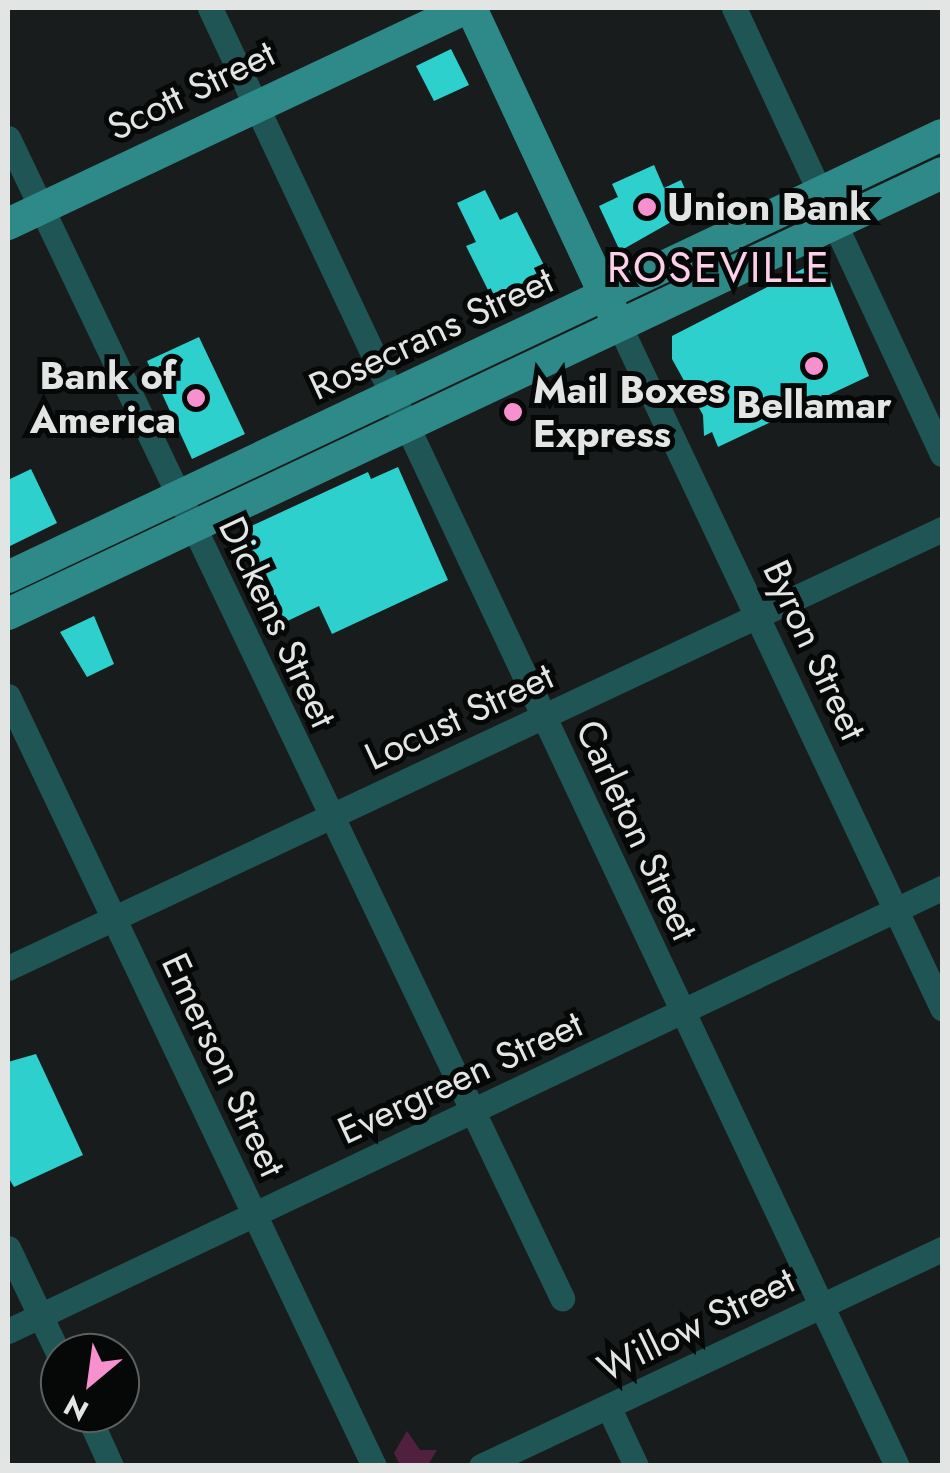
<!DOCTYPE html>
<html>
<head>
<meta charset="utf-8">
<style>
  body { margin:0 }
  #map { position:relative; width:950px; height:1473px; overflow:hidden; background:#191c1c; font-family:Jost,sans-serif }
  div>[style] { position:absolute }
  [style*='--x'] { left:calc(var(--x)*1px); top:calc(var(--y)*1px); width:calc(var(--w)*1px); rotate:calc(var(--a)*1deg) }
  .green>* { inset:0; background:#51203f }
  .building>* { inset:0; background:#2dd0cd }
  .minor>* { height:25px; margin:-12.5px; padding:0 12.5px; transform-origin:12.5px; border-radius:12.5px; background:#1f5554 }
  .major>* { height:32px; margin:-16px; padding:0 16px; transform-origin:16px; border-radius:16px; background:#2d8a88 }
  .dots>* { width:28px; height:28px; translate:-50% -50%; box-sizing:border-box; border:5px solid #060707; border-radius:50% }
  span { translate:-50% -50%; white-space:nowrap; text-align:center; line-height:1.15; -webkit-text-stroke:10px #060707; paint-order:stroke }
  .street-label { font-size:38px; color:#e3e5e5 }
  .poi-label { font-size:38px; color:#e3e5e5; font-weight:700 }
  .left { translate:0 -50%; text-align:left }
  .right { translate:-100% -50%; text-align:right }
  .quarter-label { font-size:42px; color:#fdd0e9; letter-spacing:2.5px }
  .frame { position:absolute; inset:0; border:10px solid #e3e5e5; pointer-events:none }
  .north { position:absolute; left:40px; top:1333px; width:100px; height:100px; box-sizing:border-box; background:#060707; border:2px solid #5e6060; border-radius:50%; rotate:209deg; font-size:28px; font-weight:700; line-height:40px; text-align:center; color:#e3e5e5 }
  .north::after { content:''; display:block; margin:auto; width:35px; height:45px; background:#f790ce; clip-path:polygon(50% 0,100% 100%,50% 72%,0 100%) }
</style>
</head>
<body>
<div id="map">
  <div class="green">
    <i style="clip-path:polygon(407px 1431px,420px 1450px,437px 1450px,428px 1465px,400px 1465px,394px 1453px)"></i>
  </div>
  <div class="building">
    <i style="clip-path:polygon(451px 49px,469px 85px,434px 101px,416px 66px)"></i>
    <i style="clip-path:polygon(654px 165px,664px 188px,681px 180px,694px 209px,620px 251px,599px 206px,618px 197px,612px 184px)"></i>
    <i style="clip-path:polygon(485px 190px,500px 220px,517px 212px,554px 285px,499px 312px,466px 246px,476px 242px,457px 203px)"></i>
    <i style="clip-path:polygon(822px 259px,869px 376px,718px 447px,712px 432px,704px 436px,703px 415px,672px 359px,672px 336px)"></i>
    <i style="clip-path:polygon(199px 337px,245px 434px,192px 459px,147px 361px)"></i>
    <i style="clip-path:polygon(398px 467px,448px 580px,332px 634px,319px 606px,279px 625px,241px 545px,253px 540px,247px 528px,368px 472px,371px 479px)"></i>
    <i style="clip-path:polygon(31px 469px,57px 523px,8px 547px,8px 480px)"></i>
    <i style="clip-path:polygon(94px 616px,114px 664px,87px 677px,60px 632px)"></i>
    <i style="clip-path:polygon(36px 1054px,83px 1155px,14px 1187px,8px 1177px,8px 1062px)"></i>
  </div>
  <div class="minor">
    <i style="--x:210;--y:8;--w:1612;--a:64.77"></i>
    <i style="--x:734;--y:8;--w:492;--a:65"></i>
    <i style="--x:8;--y:138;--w:1286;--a:64.47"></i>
    <i style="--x:619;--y:325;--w:756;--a:64.69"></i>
    <i style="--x:8;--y:696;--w:853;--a:64.58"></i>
    <i style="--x:8;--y:968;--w:1032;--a:-25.17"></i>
    <i style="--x:8;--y:1248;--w:121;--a:64.5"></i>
    <i style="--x:8;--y:1331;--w:1034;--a:-25.38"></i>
    <i style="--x:609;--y:1408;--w:64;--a:65"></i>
    <i style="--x:87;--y:1413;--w:58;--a:65.6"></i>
    <i style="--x:481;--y:1466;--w:510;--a:-25.21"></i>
  </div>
  <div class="major">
    <i style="--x:471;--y:8;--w:341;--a:65"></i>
    <i style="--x:8;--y:224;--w:506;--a:-25.25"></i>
    <i style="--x:8;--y:577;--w:1033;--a:-25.33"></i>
    <i style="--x:8;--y:614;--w:1033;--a:-25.27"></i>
  </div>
  <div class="dots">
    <i style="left:647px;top:207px;background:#f790ce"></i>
    <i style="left:814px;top:366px;background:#f790ce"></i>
    <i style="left:196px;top:398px;background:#f790ce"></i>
    <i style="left:513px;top:412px;background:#f790ce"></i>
  </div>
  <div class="street-label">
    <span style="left:191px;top:90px;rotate:-26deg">Scott Street</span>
    <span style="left:431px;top:333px;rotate:-25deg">Rosecrans Street</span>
    <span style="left:278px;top:622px;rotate:65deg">Dickens Street</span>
    <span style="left:815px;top:650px;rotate:65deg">Byron Street</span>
    <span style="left:459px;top:716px;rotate:-25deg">Locust Street</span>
    <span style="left:637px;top:830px;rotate:65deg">Carleton Street</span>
    <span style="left:224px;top:1065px;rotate:65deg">Emerson Street</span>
    <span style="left:460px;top:1077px;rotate:-25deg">Evergreen Street</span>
    <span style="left:696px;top:1324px;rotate:-26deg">Willow Street</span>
  </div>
  <div class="poi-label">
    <span class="left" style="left:667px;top:207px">Union Bank</span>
    <span class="right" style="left:176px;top:398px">Bank of<br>America</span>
    <span class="left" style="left:533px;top:412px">Mail Boxes<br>Express</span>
    <span style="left:814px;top:405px">Bellamar</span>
  </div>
  <div class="quarter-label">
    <span style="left:719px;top:268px">ROSEVILLE</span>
  </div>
  <div class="frame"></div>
  <div class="north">N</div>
</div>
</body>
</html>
